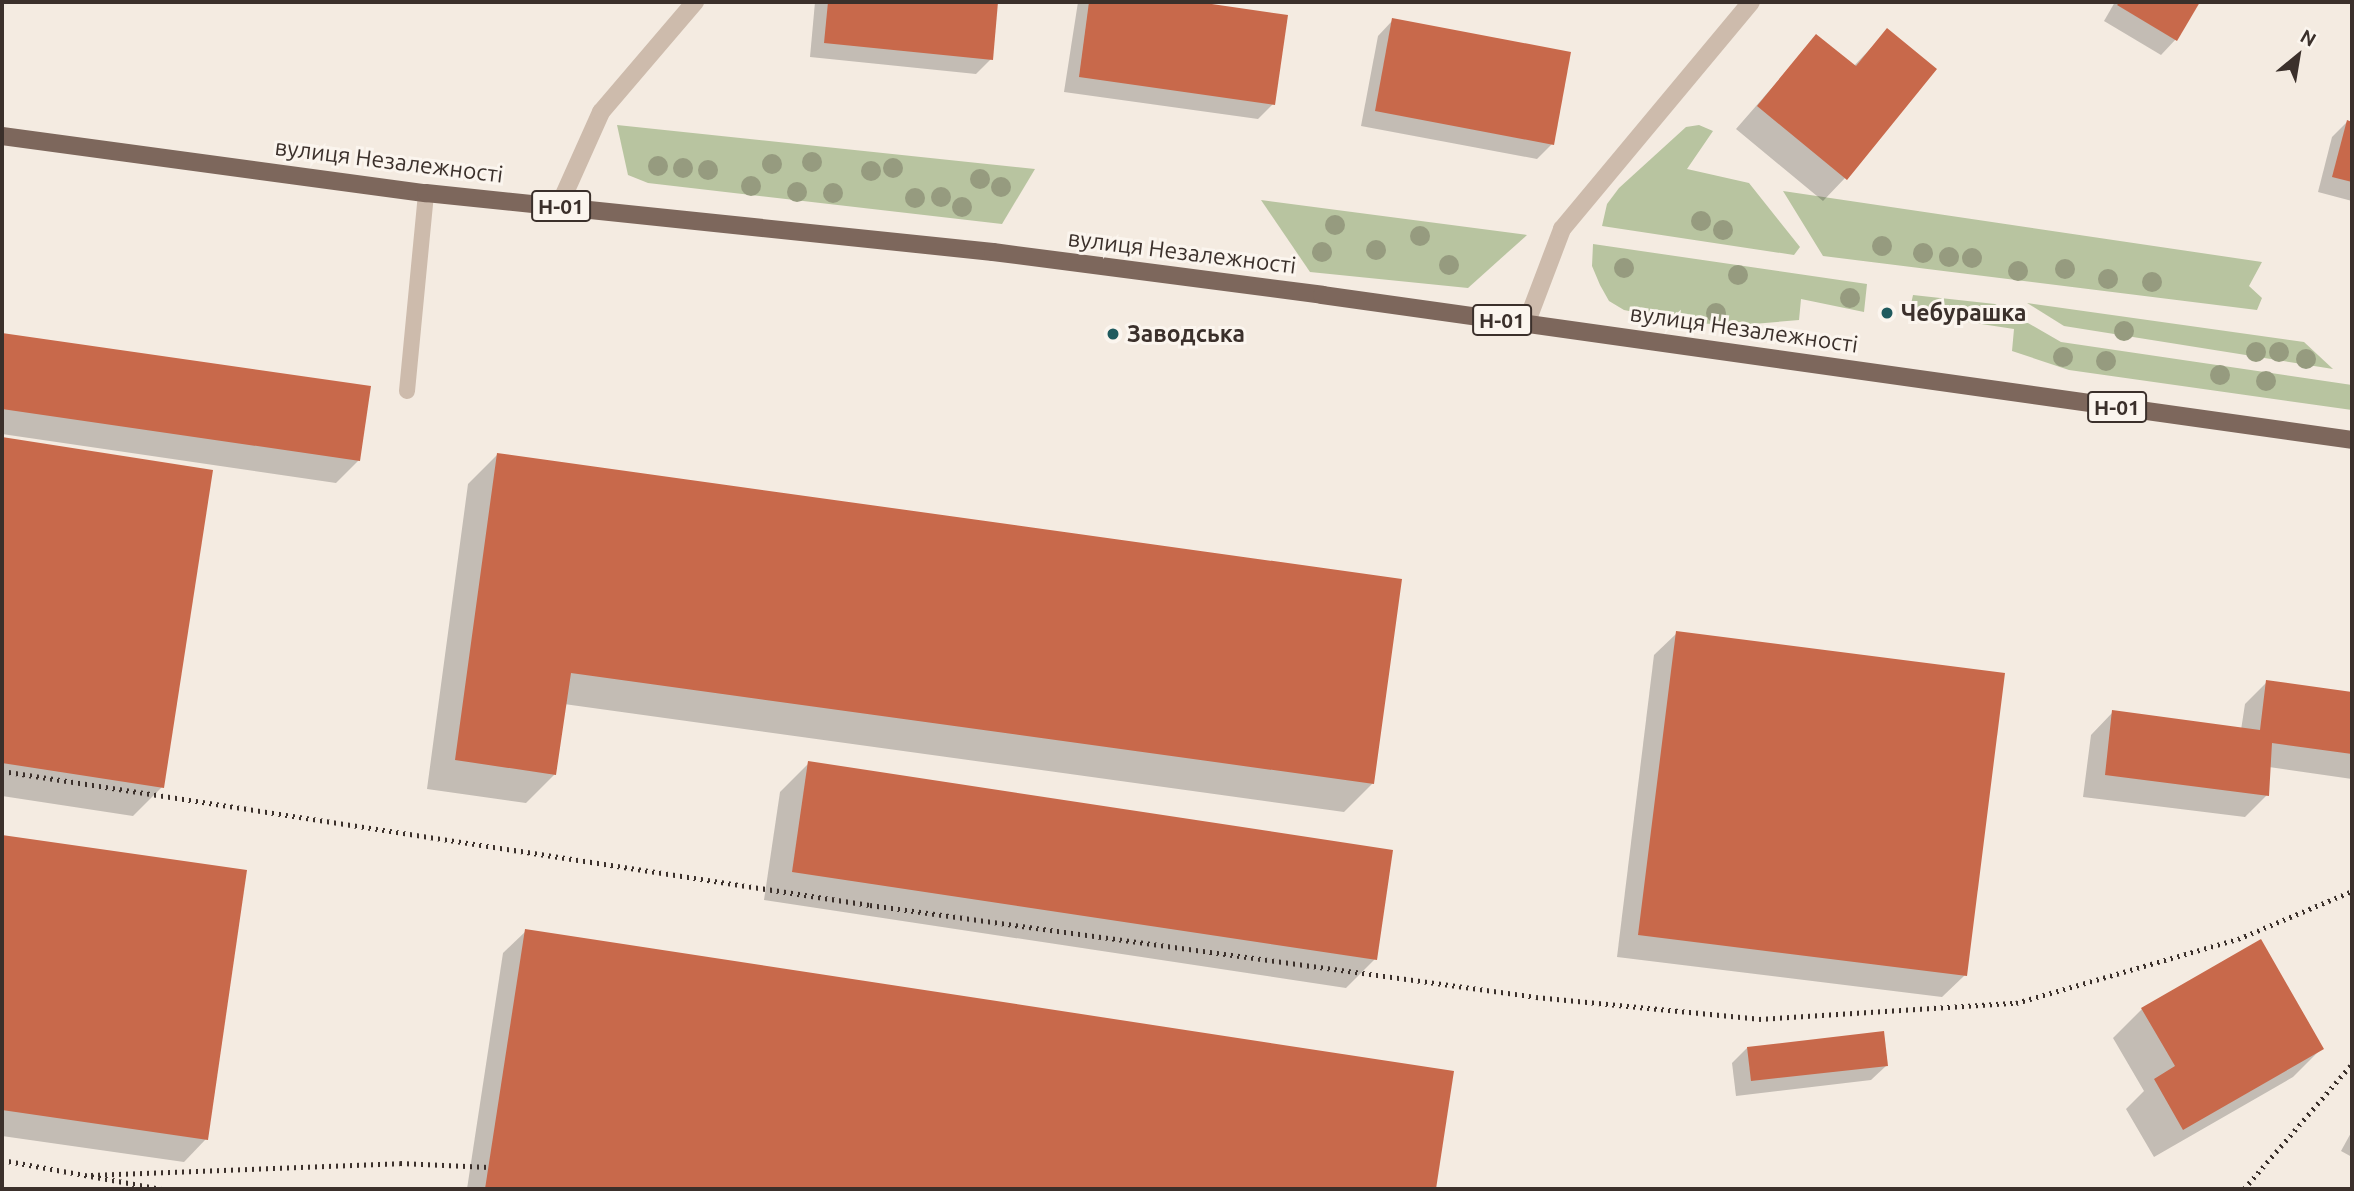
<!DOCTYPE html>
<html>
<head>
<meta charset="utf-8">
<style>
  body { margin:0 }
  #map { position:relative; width:2354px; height:1191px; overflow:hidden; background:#f4ebe1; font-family:Ubuntu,sans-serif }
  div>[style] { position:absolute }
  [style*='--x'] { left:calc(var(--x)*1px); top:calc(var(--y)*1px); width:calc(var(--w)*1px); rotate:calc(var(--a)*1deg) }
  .green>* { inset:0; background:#b8c4a0 }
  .shadow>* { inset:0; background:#0003 }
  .building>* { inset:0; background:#c8694b }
  .service>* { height:16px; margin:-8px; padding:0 8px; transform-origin:8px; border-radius:8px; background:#cdbbac }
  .minor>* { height:18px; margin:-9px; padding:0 9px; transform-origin:9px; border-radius:9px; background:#cdbbac }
  .primary>* { height:18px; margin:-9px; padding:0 9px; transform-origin:9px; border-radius:9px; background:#7d675c }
  .rail>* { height:5px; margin-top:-2.5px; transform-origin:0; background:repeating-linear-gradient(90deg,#3b302b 0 2px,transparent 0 7px) }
  .trees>* { width:20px; height:20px; margin:-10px; border-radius:50%; background:#969b7f }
  .dots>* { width:19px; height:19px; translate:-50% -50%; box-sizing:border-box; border:4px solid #fbf5ee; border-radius:50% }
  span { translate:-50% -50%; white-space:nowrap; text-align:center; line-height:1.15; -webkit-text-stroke:6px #fbf5ee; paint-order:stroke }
  .shield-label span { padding:2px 5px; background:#fbf5ee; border:2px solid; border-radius:5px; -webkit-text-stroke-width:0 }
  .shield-label { font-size:21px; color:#3b302b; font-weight:700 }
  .street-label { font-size:23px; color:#3b302b }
  .poi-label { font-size:23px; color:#3b302b; font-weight:700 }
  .left { translate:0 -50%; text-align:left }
  .frame { position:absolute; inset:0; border:4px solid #3b302b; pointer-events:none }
  .north { position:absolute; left:2263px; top:21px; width:70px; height:70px; -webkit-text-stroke:5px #fbf5ee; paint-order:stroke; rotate:30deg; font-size:19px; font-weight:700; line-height:28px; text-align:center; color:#3b302b }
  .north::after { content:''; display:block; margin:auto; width:24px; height:32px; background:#3b302b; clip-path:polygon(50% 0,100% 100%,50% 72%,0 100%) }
</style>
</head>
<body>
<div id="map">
  <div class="green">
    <i style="clip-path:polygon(617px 125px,1035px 169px,1002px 224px,648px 183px,628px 175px)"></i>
    <i style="clip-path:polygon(1699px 125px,1713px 131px,1687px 169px,1749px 183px,1800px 247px,1794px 255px,1602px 226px,1607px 204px,1619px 188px,1686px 127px)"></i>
    <i style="clip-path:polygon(1783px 191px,2262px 262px,2249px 286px,2262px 298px,2257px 310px,1823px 256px)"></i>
    <i style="clip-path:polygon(1261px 200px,1527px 235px,1468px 288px,1310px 272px)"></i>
    <i style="clip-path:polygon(1593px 244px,1867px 284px,1864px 312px,1801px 299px,1799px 320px,1741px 325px,1688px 323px,1624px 310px,1609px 301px,1600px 285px,1592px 266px)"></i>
    <i style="clip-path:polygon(1913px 295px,1995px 304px,2061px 342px,2352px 385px,2352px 410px,2069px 370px,2012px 351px,2014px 329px,1909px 313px)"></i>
    <i style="clip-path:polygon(2027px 303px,2304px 342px,2333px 369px,2064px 326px)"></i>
  </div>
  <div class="shadow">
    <i style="clip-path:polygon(815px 2px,997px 2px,991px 59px,976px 74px,810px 57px)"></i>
    <i style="clip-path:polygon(1078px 2px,1186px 2px,1286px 16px,1273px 104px,1258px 119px,1064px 92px)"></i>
    <i style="clip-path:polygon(2115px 2px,2198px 2px,2176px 39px,2161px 55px,2104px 21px)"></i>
    <i style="clip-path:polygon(1393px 20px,1552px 144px,1537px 159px,1361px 126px,1378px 36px)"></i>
    <i style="clip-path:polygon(1887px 31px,1845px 178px,1823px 201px,1736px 129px,1816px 37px,1853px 67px)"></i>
    <i style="clip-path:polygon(2347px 122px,2352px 123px,2352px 201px,2318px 192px,2332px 137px)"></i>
    <i style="clip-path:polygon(2px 335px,369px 388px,359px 460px,336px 483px,2px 434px)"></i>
    <i style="clip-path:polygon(2px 438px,211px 471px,162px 787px,133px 816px,2px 796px)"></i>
    <i style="clip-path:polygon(497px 455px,1373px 783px,1344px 812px,564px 704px,555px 774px,526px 803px,427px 789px,468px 484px)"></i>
    <i style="clip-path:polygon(1677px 633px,1965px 975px,1942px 997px,1617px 957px,1654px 655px)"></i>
    <i style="clip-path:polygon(2267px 682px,2352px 694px,2352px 779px,2269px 767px,2267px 795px,2245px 817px,2083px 797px,2091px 735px,2113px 712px,2241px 730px,2245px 704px)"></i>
    <i style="clip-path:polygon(809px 763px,1375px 959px,1346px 988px,764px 900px,780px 792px)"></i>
    <i style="clip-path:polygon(2px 837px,245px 871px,206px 1139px,184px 1162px,2px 1136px)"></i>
    <i style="clip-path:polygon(526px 931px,1452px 1073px,1435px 1189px,467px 1189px,503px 953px)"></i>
    <i style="clip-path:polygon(2142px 1009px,2322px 1048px,2293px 1077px,2154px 1157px,2126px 1109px,2144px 1091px,2113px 1038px)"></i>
    <i style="clip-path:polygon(1747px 1048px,1887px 1065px,1871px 1080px,1736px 1096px,1732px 1063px)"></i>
    <i style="clip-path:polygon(2352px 1131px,2352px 1157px,2341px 1151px)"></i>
  </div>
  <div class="building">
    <i style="clip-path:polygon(828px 2px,998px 2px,993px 60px,824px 43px)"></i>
    <i style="clip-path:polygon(1089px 2px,1198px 2px,1288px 15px,1275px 105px,1079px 77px)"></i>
    <i style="clip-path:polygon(2120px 2px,2200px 2px,2177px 41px,2117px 5px)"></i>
    <i style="clip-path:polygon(1392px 18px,1571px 52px,1554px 145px,1375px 111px)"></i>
    <i style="clip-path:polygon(1887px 28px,1937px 69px,1847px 180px,1757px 106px,1816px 34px,1856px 66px)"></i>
    <i style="clip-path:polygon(2347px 120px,2352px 122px,2352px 182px,2332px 177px)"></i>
    <i style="clip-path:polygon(2px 333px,371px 386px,360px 461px,2px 409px)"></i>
    <i style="clip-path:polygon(2px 437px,213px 470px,164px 788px,2px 763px)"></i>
    <i style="clip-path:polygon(497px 453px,1402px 579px,1374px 784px,571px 673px,556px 775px,455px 760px)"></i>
    <i style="clip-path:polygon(1676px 631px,2005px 673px,1967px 976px,1638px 935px)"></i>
    <i style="clip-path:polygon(2266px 680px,2352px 692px,2352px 754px,2272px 743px,2269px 796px,2105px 775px,2112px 710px,2260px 730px)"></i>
    <i style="clip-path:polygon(808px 761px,1393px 850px,1377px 960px,792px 872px)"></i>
    <i style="clip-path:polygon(2px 835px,247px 870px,208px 1140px,2px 1110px)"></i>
    <i style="clip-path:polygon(525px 929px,1454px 1071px,1436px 1189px,485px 1189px)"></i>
    <i style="clip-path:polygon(2261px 939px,2324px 1049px,2183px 1130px,2154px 1079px,2175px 1066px,2141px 1008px)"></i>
    <i style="clip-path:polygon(1884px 1031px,1888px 1066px,1751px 1081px,1747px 1047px)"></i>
  </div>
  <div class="service">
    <i style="--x:407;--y:391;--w:199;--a:-84.5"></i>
  </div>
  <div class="minor">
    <i style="--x:559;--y:206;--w:103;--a:-65.9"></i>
    <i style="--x:601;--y:112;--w:145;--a:-49.5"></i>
    <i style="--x:1526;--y:324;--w:102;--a:-69.2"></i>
    <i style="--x:1562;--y:229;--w:295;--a:-50.2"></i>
  </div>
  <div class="primary">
    <i style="--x:2;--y:136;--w:428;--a:7.7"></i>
    <i style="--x:426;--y:193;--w:570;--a:5.94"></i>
    <i style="--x:993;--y:252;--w:332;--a:7.4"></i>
    <i style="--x:1322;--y:295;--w:1040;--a:8.01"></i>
  </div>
  <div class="rail">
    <i style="--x:2;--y:771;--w:878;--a:8.78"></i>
    <i style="--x:870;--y:905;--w:672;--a:7.86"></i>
    <i style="--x:1536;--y:997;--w:224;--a:5.6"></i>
    <i style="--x:1759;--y:1019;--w:257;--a:-3.6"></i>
    <i style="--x:2016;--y:1003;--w:231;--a:-16.1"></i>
    <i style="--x:2238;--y:939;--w:124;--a:-22.8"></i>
    <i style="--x:2;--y:1160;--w:162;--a:10.3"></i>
    <i style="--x:91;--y:1175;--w:309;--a:-2.2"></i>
    <i style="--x:400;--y:1163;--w:89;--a:2.6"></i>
    <i style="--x:2244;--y:1189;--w:165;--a:-49.2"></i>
  </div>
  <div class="trees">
    <i style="left:812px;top:162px"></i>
    <i style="left:772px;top:164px"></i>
    <i style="left:658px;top:166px"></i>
    <i style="left:683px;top:168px"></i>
    <i style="left:893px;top:168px"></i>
    <i style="left:708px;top:170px"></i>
    <i style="left:871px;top:171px"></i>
    <i style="left:980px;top:179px"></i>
    <i style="left:751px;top:186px"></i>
    <i style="left:1001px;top:187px"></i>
    <i style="left:797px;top:192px"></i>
    <i style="left:833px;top:193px"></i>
    <i style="left:941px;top:197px"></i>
    <i style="left:915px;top:198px"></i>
    <i style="left:962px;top:207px"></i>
    <i style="left:1701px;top:221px"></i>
    <i style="left:1335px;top:225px"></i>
    <i style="left:1723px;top:230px"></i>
    <i style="left:1420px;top:236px"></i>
    <i style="left:1882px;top:246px"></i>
    <i style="left:1376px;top:250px"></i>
    <i style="left:1322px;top:252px"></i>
    <i style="left:1923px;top:253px"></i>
    <i style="left:1949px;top:257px"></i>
    <i style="left:1972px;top:258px"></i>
    <i style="left:1449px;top:265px"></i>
    <i style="left:1624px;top:268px"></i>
    <i style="left:2065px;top:269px"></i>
    <i style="left:2018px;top:271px"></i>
    <i style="left:1738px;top:275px"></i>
    <i style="left:2108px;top:279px"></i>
    <i style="left:2152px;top:282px"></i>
    <i style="left:1850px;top:298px"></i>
    <i style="left:1716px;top:313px"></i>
    <i style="left:2124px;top:331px"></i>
    <i style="left:2256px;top:352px"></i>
    <i style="left:2279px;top:352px"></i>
    <i style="left:2063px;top:357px"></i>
    <i style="left:2306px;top:359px"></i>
    <i style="left:2106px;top:361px"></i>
    <i style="left:2220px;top:375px"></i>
    <i style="left:2266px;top:381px"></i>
  </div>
  <div class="dots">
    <i style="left:1887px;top:313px;background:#1f5a5e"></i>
    <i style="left:1113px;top:334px;background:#1f5a5e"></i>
  </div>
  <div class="shield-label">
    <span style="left:561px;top:206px">Н-01</span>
    <span style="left:1502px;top:320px">Н-01</span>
    <span style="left:2117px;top:407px">Н-01</span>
  </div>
  <div class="street-label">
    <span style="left:389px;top:161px;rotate:7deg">вулиця Незалежності</span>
    <span style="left:1182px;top:252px;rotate:7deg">вулиця Незалежності</span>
    <span style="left:1744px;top:329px;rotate:8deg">вулиця Незалежності</span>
  </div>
  <div class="poi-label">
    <span class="left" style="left:1901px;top:313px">Чебурашка</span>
    <span class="left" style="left:1127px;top:334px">Заводська</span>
  </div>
  <div class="frame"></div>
  <div class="north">N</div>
</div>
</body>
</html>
